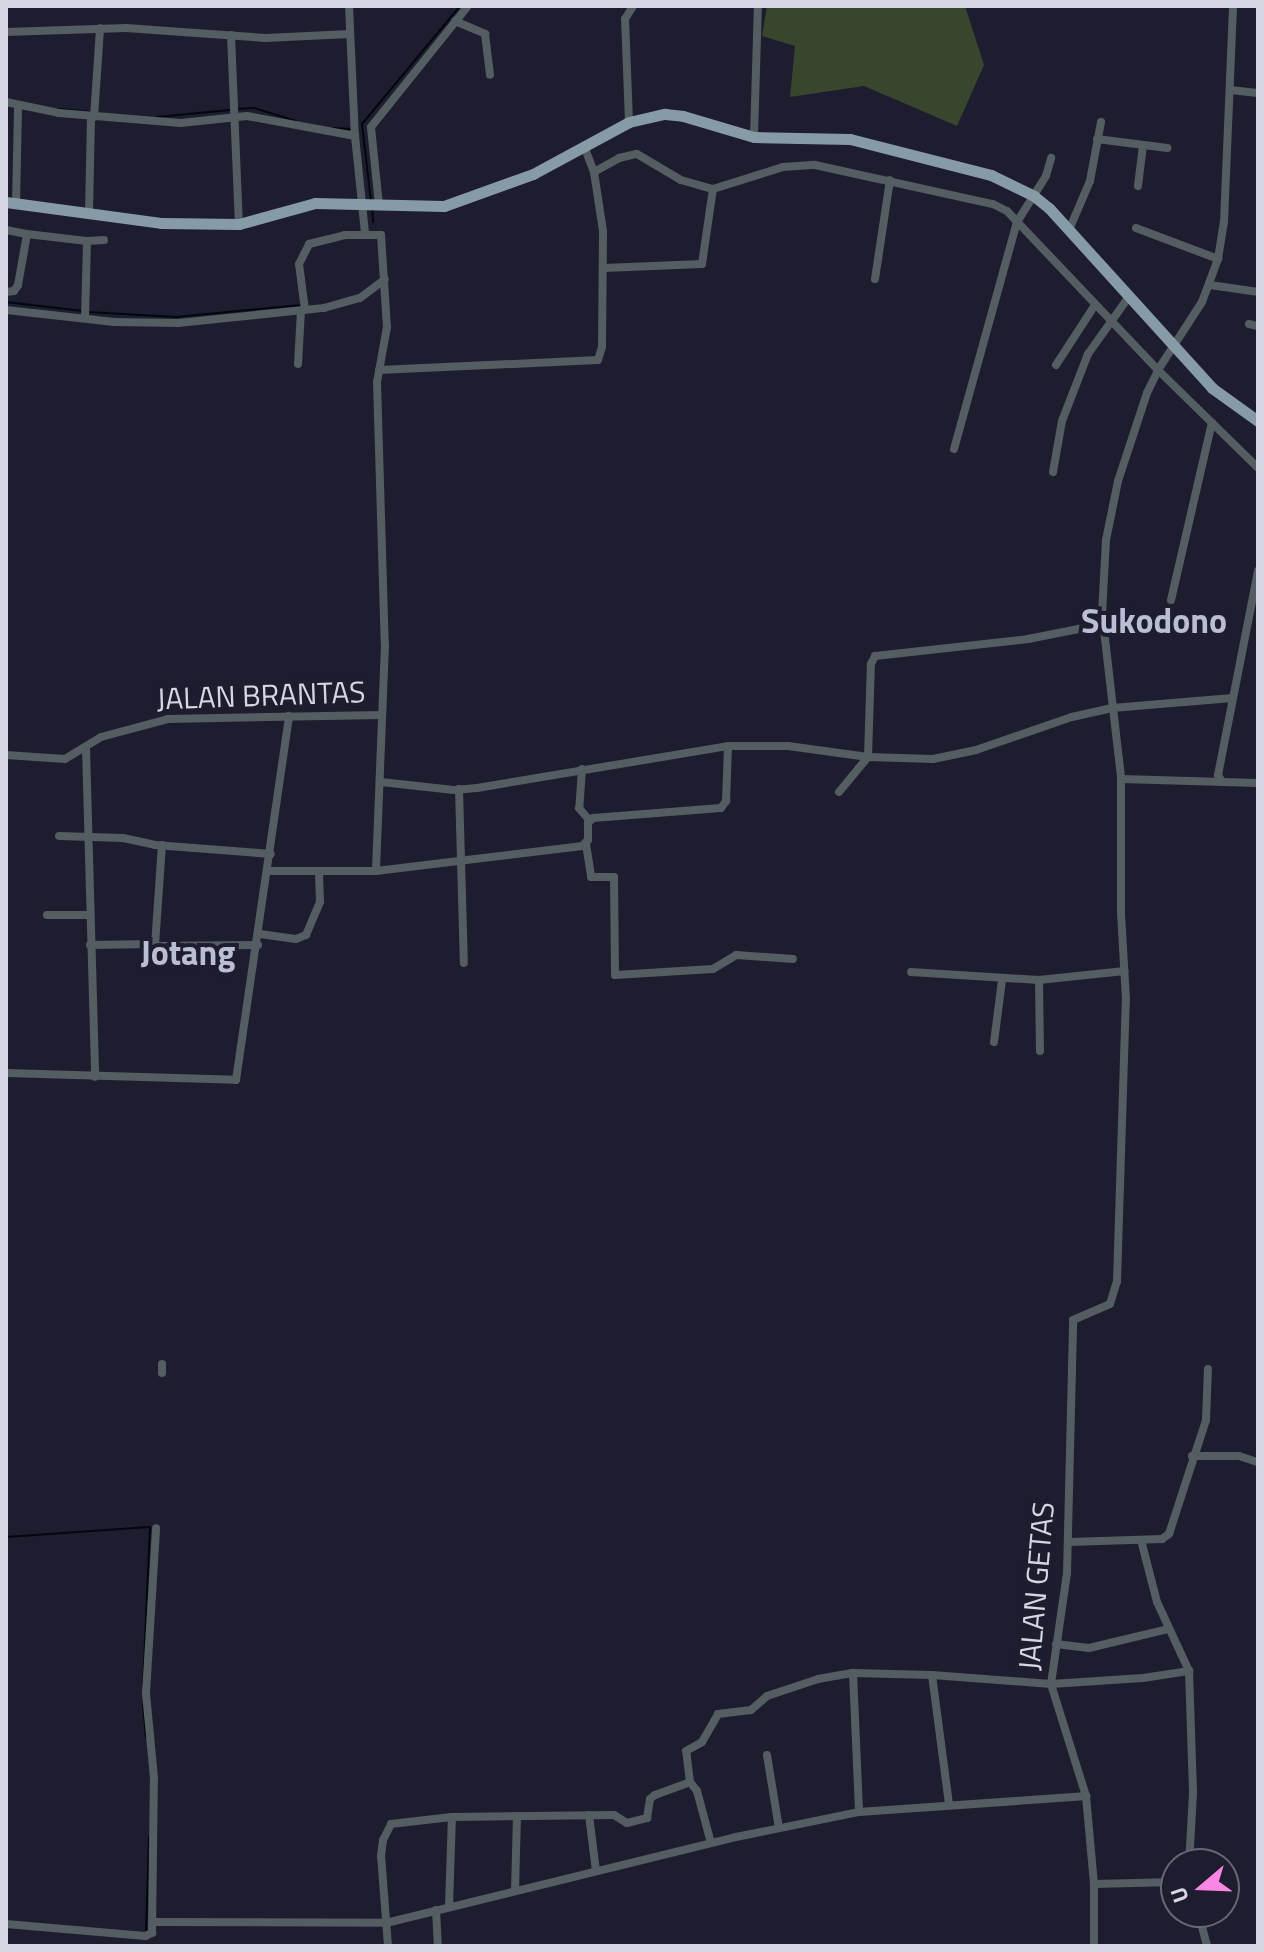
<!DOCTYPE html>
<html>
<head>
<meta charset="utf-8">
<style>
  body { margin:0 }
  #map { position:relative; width:1264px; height:1952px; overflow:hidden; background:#1d1d2f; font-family:"Titillium Web",sans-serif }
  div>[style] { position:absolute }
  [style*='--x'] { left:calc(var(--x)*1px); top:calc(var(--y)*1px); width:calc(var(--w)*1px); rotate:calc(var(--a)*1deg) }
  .green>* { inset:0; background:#38462d }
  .stream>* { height:2px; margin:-1px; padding:0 1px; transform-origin:1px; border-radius:1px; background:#00080e }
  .minor>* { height:8px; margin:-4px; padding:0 4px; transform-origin:4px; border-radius:4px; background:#535d62 }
  .major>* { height:11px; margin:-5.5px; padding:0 5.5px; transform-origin:5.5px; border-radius:5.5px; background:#879ba7 }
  span { translate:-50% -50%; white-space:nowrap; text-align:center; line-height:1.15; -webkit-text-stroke:8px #1d1d2f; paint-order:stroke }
  .street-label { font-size:30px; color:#d6d7e4 }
  .quarter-label { font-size:34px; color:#bbbdd5; font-weight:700 }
  .frame { position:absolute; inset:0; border:8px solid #d6d7e4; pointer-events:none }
  .north { position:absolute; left:1160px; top:1848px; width:80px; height:80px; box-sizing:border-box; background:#1d1d2f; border:2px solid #676777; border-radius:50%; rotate:251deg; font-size:22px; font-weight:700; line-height:32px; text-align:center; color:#d6d7e4 }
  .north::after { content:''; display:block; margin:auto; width:28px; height:36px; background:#fc86e3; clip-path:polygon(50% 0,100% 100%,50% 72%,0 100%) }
</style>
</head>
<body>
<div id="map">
  <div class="green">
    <i style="clip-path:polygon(767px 6px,965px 6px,984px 65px,957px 126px,864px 86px,790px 97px,795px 46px,762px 36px)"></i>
  </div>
  <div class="stream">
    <i style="--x:58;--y:109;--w:33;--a:5"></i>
    <i style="--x:237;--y:109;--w:17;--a:-3"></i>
    <i style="--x:254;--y:108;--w:44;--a:17.2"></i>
    <i style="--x:157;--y:117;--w:73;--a:-5.5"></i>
    <i style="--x:333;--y:128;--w:18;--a:3"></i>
    <i style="--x:371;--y:201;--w:78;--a:-96.7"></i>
    <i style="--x:362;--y:124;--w:153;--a:-50.3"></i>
    <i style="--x:372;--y:207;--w:15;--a:86"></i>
    <i style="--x:6;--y:302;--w:77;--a:6.8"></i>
    <i style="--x:88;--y:312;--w:88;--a:3.3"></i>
    <i style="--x:176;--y:317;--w:126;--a:-5.5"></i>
    <i style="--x:6;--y:1537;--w:144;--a:-4"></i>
    <i style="--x:150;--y:1527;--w:159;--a:92.5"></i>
    <i style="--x:143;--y:1704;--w:33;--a:85"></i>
    <i style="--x:146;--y:1933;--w:97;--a:-88.2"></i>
  </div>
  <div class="minor">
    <i style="--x:349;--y:6;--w:130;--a:87.4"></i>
    <i style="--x:355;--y:136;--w:98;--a:84.1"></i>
    <i style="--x:455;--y:21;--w:33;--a:23"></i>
    <i style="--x:485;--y:34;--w:41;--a:83"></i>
    <i style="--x:6;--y:32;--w:120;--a:-1.9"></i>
    <i style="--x:126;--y:28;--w:139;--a:4.1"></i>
    <i style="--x:265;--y:38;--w:85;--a:-2.7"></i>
    <i style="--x:231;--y:35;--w:189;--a:87.6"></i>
    <i style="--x:1230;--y:90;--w:28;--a:6"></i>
    <i style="--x:6;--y:102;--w:54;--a:11.7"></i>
    <i style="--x:59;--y:113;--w:122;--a:4.7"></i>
    <i style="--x:181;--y:123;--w:66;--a:-6.1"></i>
    <i style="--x:247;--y:116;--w:110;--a:10.5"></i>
    <i style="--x:94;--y:117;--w:89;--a:-86.1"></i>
    <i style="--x:629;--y:122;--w:103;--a:-92.2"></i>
    <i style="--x:625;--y:19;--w:15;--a:-58"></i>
    <i style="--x:754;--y:137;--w:131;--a:-88.3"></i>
    <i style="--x:1097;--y:139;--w:71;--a:7.3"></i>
    <i style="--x:594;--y:172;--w:29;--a:-29"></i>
    <i style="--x:619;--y:158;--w:18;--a:-13"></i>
    <i style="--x:637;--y:154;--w:51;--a:30.6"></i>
    <i style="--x:681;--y:180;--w:33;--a:16"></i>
    <i style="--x:713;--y:189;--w:73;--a:-17.4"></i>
    <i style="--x:783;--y:167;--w:32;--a:-4"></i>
    <i style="--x:815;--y:165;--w:182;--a:12.4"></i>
    <i style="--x:993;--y:204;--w:16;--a:27"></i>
    <i style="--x:1007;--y:211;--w:219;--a:46.5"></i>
    <i style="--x:1158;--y:370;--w:140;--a:44.4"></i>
    <i style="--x:1138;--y:186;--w:41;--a:-83"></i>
    <i style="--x:16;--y:204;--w:99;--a:-88.8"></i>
    <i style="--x:379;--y:205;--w:78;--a:-95.9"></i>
    <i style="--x:371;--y:127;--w:155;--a:-51.3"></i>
    <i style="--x:89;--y:213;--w:96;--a:-88.8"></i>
    <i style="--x:1136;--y:228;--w:88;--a:20.7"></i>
    <i style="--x:6;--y:230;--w:21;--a:11"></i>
    <i style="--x:27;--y:234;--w:52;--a:100"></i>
    <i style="--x:18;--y:285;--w:7;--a:124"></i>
    <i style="--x:14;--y:291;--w:8;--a:173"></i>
    <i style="--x:1069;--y:230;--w:53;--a:-66.8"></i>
    <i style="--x:1090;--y:181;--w:60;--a:-79.4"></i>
    <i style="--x:27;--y:234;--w:60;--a:6.7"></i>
    <i style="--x:604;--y:268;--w:98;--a:-2.3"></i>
    <i style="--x:702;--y:264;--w:76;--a:-81.7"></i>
    <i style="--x:875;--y:279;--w:100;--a:-81.4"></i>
    <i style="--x:1210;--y:285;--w:49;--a:8.3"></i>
    <i style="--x:6;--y:310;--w:109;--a:6.3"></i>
    <i style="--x:114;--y:322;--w:64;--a:0.9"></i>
    <i style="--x:178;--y:323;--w:147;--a:-5.9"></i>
    <i style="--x:324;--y:308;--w:37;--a:-16"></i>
    <i style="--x:360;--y:298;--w:31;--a:-37"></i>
    <i style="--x:305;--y:310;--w:46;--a:-97.4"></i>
    <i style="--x:299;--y:264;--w:22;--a:-63"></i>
    <i style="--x:309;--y:244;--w:37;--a:-14"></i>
    <i style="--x:345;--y:235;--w:36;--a:0"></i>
    <i style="--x:381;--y:235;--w:92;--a:86.3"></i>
    <i style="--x:387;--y:327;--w:56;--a:100.3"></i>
    <i style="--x:377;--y:382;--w:263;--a:88.3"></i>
    <i style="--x:385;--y:645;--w:226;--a:92.3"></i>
    <i style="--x:376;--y:871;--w:208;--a:-6.9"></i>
    <i style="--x:582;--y:846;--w:8;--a:-45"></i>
    <i style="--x:588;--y:840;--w:17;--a:-90"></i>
    <i style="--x:588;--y:823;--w:7;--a:-45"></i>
    <i style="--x:593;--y:818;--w:128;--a:-4.5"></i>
    <i style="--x:721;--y:808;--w:9;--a:-54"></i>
    <i style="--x:726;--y:801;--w:55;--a:-87.9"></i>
    <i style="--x:85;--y:318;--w:77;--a:-88.5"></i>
    <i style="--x:87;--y:241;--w:17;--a:-3"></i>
    <i style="--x:1249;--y:324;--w:9;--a:13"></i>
    <i style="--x:298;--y:364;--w:53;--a:-86.8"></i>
    <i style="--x:1056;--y:365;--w:72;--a:-57"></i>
    <i style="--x:379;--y:370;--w:219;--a:-2.6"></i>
    <i style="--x:598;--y:360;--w:14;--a:-73"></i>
    <i style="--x:602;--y:347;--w:116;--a:-89.5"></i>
    <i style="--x:603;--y:231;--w:60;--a:-98.7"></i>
    <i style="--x:594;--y:172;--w:28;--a:-111"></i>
    <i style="--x:954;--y:449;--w:236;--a:-74.5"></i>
    <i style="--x:1017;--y:222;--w:54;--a:-57.8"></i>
    <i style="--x:1046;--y:176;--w:19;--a:-74"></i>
    <i style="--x:1053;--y:472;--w:52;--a:-80"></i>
    <i style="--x:1062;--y:421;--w:72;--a:-68.8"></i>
    <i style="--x:1088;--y:354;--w:69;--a:-54.5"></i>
    <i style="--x:1171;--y:600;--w:182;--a:-77"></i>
    <i style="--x:86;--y:748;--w:329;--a:88.4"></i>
    <i style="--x:6;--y:755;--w:59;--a:3.9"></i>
    <i style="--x:65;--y:759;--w:42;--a:-31.4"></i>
    <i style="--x:101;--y:737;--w:69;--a:-15"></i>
    <i style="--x:168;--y:719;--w:214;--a:-1.1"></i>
    <i style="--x:582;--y:769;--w:39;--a:94"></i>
    <i style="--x:579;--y:808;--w:16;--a:50"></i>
    <i style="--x:1121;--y:779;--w:137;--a:1.7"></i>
    <i style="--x:1221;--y:780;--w:6;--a:-121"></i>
    <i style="--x:1218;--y:775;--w:208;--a:-78.9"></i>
    <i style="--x:381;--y:782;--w:73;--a:6.3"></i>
    <i style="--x:454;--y:790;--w:23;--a:-5"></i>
    <i style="--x:477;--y:788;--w:254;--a:-9.5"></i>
    <i style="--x:728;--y:746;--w:60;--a:0"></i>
    <i style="--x:788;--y:746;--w:81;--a:7.8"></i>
    <i style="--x:868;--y:757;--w:65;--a:1.8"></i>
    <i style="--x:933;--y:759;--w:44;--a:-11.8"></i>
    <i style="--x:976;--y:750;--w:102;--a:-19"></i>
    <i style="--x:1072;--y:717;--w:41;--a:-12.7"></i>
    <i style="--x:1112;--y:708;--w:121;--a:-4.7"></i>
    <i style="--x:459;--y:789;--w:174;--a:88.4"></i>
    <i style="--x:839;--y:792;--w:45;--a:-50.4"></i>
    <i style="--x:868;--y:757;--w:93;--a:-88.2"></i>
    <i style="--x:871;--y:664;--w:9;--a:-63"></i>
    <i style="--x:875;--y:656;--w:154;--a:-6.3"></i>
    <i style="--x:1028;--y:639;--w:77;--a:-11.2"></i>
    <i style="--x:59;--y:836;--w:64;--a:1.8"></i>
    <i style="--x:123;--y:838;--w:33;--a:12"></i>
    <i style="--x:155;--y:845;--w:116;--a:4.4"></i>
    <i style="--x:586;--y:844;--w:33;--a:81"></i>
    <i style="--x:591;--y:877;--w:23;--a:0"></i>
    <i style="--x:614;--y:877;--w:98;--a:89.4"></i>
    <i style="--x:615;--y:975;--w:98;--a:-3.5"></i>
    <i style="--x:713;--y:969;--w:27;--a:-31"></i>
    <i style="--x:736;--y:955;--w:57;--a:4"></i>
    <i style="--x:162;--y:845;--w:101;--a:94"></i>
    <i style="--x:155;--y:946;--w:103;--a:-0.6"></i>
    <i style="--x:269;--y:871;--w:107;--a:0"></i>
    <i style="--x:47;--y:915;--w:42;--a:0"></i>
    <i style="--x:260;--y:934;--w:36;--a:8"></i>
    <i style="--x:296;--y:939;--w:11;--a:-22"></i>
    <i style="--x:306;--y:935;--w:36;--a:-67"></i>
    <i style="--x:320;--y:902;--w:31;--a:-92"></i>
    <i style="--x:90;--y:945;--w:64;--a:-0.9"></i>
    <i style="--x:911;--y:972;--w:128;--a:3.6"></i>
    <i style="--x:1039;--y:980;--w:86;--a:-6"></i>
    <i style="--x:1039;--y:980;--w:71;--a:89.2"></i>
    <i style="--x:994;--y:1042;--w:63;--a:-82.6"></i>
    <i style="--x:6;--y:1073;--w:230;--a:1.7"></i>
    <i style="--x:236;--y:1080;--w:368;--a:-81.7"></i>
    <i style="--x:162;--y:1373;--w:9;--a:-90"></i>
    <i style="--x:1192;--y:1456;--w:47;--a:0"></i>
    <i style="--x:1239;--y:1456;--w:20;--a:18"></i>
    <i style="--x:1141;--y:1540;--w:64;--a:75.5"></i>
    <i style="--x:1157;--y:1602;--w:76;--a:65.1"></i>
    <i style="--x:1189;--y:1671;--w:122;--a:88.1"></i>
    <i style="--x:1193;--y:1793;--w:71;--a:93.2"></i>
    <i style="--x:1069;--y:1542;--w:93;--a:-1.8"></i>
    <i style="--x:1162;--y:1539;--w:9;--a:-36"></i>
    <i style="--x:1169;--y:1534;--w:120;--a:-72"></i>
    <i style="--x:1206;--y:1420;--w:51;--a:-87.8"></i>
    <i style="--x:1056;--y:1644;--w:33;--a:7"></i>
    <i style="--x:1089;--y:1648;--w:81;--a:-13.5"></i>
    <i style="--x:853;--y:1673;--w:139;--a:87.5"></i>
    <i style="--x:932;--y:1675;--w:130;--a:82.5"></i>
    <i style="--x:767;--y:1755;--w:74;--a:80.7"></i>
    <i style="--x:589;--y:1815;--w:56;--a:82.9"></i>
    <i style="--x:711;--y:1843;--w:54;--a:-105.1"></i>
    <i style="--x:697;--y:1791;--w:11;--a:-128"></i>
    <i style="--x:690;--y:1782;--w:31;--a:-97"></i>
    <i style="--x:686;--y:1751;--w:18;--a:-29"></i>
    <i style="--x:702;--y:1742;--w:32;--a:-60"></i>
    <i style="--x:718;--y:1714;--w:33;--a:-7"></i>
    <i style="--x:751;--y:1710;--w:21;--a:-41"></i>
    <i style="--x:767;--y:1696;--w:54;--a:-18.4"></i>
    <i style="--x:818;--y:1679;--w:36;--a:-10"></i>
    <i style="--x:853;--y:1673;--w:79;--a:1.5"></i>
    <i style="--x:932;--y:1675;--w:119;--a:4.3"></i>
    <i style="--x:1051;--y:1684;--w:92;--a:-3.7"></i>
    <i style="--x:1143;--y:1678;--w:47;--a:-8.7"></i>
    <i style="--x:1094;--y:1884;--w:82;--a:-1.4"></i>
    <i style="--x:515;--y:1891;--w:75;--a:-88.5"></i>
    <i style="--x:449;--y:1906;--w:89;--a:-88.1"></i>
    <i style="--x:436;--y:1910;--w:36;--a:87"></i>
    <i style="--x:1198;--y:1912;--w:35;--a:75"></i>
    <i style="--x:154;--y:1922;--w:232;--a:0.2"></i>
    <i style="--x:386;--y:1923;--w:360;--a:-13.8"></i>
    <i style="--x:736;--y:1837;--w:126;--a:-11.5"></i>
    <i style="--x:859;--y:1812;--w:228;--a:-4"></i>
    <i style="--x:6;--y:1924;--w:140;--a:4.9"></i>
    <i style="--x:145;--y:1936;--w:8;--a:-23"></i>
    <i style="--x:152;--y:1933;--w:155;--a:-89.3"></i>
    <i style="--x:154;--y:1778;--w:85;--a:-95.4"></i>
    <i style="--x:146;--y:1693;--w:165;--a:-86.5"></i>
    <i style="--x:388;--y:1946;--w:90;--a:-94.4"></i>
    <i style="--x:381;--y:1856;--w:16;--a:-83"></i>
    <i style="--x:383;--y:1840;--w:18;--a:-63"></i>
    <i style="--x:391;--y:1824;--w:61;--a:-6.5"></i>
    <i style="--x:452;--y:1817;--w:162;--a:-0.7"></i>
    <i style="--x:614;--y:1815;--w:15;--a:32"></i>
    <i style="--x:627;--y:1823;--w:21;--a:-14"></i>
    <i style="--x:647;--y:1818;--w:19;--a:-81"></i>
    <i style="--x:650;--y:1799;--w:6;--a:-39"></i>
    <i style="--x:655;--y:1795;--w:37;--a:-20"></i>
    <i style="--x:1094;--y:1946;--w:62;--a:-90"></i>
    <i style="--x:1094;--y:1884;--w:88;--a:-95.2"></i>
    <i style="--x:1086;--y:1796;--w:117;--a:-107.4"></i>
    <i style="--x:1051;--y:1684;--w:112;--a:-81.8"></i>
    <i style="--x:1067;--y:1573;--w:253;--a:-88.6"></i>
    <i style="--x:1073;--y:1320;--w:40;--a:-23.4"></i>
    <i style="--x:1110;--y:1304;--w:24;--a:-73"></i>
    <i style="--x:1117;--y:1281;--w:281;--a:-88.2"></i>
    <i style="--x:1126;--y:1000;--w:87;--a:-93.3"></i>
    <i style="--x:1121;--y:913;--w:136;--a:-90"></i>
    <i style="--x:1121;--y:777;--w:164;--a:-96.6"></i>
    <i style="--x:1102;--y:614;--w:74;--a:-86.9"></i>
    <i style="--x:1106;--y:540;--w:60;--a:-78.5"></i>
    <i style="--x:1118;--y:481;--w:93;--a:-71.8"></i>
    <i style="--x:1147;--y:393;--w:25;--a:-64"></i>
    <i style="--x:1158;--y:370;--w:81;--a:-57.1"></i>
    <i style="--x:1202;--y:302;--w:46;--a:-69.6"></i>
    <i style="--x:1218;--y:259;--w:37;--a:-81"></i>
    <i style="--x:1224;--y:222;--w:216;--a:-87.6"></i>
  </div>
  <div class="major">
    <i style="--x:6;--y:202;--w:156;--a:7.7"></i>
    <i style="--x:161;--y:223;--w:78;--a:0.7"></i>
    <i style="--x:239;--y:224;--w:79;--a:-15.4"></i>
    <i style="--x:315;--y:203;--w:129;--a:1.3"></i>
    <i style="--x:444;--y:206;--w:95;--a:-19.8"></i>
    <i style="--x:533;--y:174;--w:109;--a:-28.4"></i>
    <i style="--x:629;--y:122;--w:37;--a:-13"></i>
    <i style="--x:665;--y:114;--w:18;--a:6"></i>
    <i style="--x:683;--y:116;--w:74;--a:16.5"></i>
    <i style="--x:754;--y:137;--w:96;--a:1.2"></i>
    <i style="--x:850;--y:139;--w:146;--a:14.3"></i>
    <i style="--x:991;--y:175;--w:48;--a:26"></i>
    <i style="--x:1034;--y:196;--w:19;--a:39"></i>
    <i style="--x:1049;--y:208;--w:243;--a:47.8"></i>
    <i style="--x:1212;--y:388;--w:57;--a:35.7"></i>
  </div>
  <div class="street-label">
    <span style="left:261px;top:695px;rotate:-2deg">JALAN BRANTAS</span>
    <span style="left:1036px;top:1586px;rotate:-85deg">JALAN GETAS</span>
  </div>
  <div class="quarter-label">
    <span style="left:1154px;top:621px">Sukodono</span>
    <span style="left:188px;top:953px">Jotang</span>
  </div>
  <div class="frame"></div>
  <div class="north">U</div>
</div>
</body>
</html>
